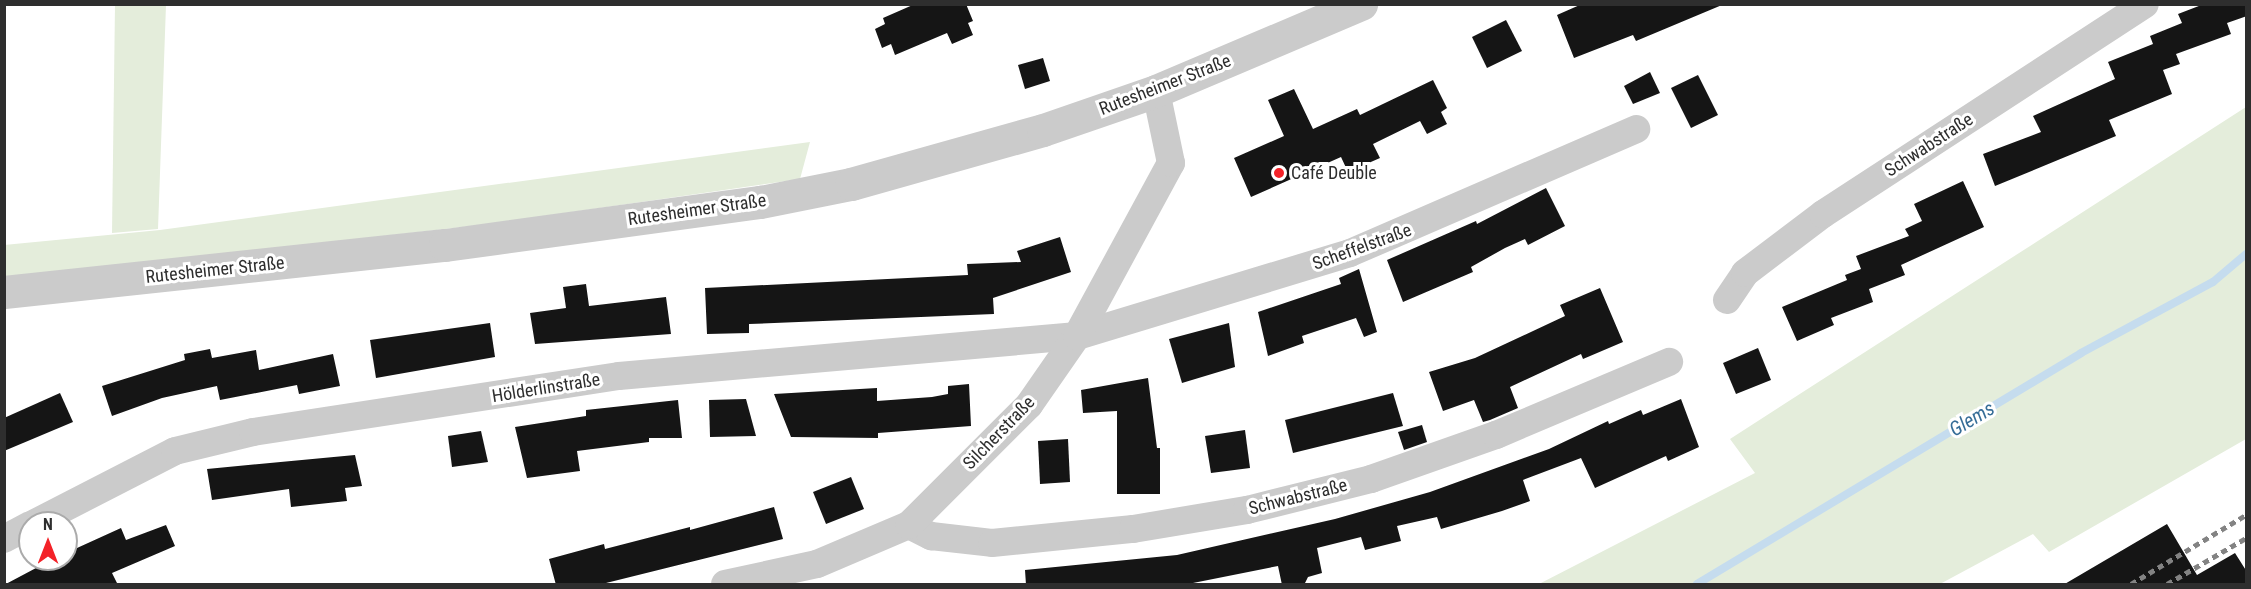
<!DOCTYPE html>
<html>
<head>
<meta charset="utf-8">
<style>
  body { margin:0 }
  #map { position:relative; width:2251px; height:589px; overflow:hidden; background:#fff; font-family:"Roboto Condensed",sans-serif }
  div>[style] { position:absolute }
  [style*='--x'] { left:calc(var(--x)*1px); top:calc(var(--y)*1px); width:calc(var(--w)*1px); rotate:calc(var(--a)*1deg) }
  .green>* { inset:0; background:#e4eddb }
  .stream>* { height:8px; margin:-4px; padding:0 4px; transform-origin:4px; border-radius:4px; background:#c5dcee }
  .building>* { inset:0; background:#151515 }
  .minor>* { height:28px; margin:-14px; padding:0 14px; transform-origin:14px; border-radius:14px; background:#cbcbcb }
  .tertiary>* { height:33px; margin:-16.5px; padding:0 16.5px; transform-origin:16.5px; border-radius:16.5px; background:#cbcbcb }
  .rail>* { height:4.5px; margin-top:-2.25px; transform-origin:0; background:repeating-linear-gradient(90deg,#838383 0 6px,transparent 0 10.5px) }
  .dots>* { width:16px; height:16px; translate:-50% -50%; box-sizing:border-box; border:3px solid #fff; border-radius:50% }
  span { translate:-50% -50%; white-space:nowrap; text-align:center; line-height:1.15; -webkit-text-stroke:6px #fff; paint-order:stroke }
  .street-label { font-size:18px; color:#2e2e2e }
  .poi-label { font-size:18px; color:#2e2e2e }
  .left { translate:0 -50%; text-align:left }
  .water-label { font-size:20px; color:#366d97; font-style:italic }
  .frame { position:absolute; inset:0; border:6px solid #2e2e2e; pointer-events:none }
  .north { position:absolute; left:18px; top:511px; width:60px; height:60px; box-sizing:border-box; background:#fff; border:2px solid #ababab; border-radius:50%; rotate:0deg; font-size:16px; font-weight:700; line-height:24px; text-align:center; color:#2e2e2e }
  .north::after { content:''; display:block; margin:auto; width:21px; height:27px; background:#f32228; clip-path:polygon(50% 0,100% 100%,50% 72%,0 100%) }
</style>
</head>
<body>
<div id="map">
  <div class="green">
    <i style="clip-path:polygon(115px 5px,166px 5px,158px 229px,112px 233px)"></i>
    <i style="clip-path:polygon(2246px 107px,2246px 439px,2049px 552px,2033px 534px,1940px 584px,1539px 584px,1755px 473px,1730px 439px)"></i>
    <i style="clip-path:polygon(810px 142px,800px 179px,489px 224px,5px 279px,4px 245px,160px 230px)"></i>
  </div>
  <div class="stream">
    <i style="--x:1697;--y:584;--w:448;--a:-31"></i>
    <i style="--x:2081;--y:353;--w:150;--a:-28.3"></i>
    <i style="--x:2213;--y:282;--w:43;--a:-40.3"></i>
  </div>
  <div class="building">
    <i style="clip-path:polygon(915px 4px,966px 4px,973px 21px,968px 23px,973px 35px,952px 44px,947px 33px,895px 55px,891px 44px,882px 48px,875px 29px,885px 24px,883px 18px)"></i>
    <i style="clip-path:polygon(1582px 4px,1722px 4px,1722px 5px,1636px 41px,1633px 35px,1574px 58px,1557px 15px)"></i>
    <i style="clip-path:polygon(2204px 4px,2247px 4px,2247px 16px,2227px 23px,2231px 34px,2176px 54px,2180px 64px,2163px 70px,2172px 94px,2109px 120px,2116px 136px,1995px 186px,1983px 154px,2041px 132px,2033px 116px,2115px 79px,2108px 62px,2153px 44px,2150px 36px,2182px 23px,2178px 14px)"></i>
    <i style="clip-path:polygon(1506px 20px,1522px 51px,1487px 68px,1472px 37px)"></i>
    <i style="clip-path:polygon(1043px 58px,1050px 81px,1025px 89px,1018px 65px)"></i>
    <i style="clip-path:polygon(1650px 72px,1660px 93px,1633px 104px,1624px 86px)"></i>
    <i style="clip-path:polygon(1698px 75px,1718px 115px,1691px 128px,1671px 88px)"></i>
    <i style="clip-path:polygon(1433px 80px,1447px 108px,1441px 112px,1447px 124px,1427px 134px,1420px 121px,1373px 144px,1380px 158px,1348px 172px,1341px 157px,1251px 197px,1234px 158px,1284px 136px,1268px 100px,1294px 89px,1313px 129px,1357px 109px,1360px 115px)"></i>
    <i style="clip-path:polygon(1963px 181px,1984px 227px,1901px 265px,1905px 275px,1869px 289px,1873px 302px,1831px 318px,1834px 325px,1797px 341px,1782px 307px,1847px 280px,1845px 275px,1861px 269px,1856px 256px,1909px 236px,1905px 229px,1922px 221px,1914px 204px)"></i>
    <i style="clip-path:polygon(1546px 188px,1565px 226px,1528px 245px,1525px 239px,1505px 248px,1471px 267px,1473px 272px,1403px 302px,1387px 260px,1476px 221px,1477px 224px)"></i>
    <i style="clip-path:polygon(1060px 237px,1071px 272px,993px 298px,994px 314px,749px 324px,749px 333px,707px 334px,705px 288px,968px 275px,967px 264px,1021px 262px,1017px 251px)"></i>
    <i style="clip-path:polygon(1359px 269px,1377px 332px,1364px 337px,1356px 318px,1302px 336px,1304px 343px,1268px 356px,1258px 312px,1341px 284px,1339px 278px)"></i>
    <i style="clip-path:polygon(586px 284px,589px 306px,666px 297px,671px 334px,535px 344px,530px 313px,566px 308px,563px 287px)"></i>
    <i style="clip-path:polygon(1600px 288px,1623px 342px,1583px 359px,1581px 354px,1510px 387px,1518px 408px,1490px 420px,1483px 422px,1474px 400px,1443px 411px,1429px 372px,1475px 358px,1565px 316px,1560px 305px)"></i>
    <i style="clip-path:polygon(490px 323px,495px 357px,376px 378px,370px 340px)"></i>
    <i style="clip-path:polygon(1229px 323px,1235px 367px,1182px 383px,1169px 339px)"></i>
    <i style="clip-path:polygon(1758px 348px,1771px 380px,1736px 394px,1723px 363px)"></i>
    <i style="clip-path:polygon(210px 349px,212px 358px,256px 350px,259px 370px,333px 354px,340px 386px,299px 394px,297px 385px,220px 400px,217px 386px,162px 398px,112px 416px,102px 386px,185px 360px,184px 354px)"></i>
    <i style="clip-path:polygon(1148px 378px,1157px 448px,1160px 448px,1160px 494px,1117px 494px,1117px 411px,1083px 413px,1081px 390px)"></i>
    <i style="clip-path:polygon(969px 384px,971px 426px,878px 433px,878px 438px,791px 437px,774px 394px,877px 388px,877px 401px,932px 397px,948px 394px,948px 386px)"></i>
    <i style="clip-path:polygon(60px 393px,73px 422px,4px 451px,4px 418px)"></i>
    <i style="clip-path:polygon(1393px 393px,1403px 426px,1293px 453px,1285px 420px)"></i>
    <i style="clip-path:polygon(746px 399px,756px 436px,710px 437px,709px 400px)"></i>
    <i style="clip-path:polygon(1681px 399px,1699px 447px,1668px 461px,1666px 456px,1595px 488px,1581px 458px,1523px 480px,1530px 501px,1502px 511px,1441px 529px,1437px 517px,1397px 526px,1401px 541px,1365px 550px,1361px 537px,1317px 548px,1322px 573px,1308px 577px,1305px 583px,1282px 585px,1278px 566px,1183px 585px,1026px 585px,1025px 570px,1177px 555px,1335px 519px,1430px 492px,1549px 449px,1608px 421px,1609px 424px,1641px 410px,1643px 415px)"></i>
    <i style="clip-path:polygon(678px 400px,682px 438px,649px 438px,649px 442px,577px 451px,580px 471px,527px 478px,515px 427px,586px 416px,586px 410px)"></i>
    <i style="clip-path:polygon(1422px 425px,1427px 442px,1404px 450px,1398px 432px)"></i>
    <i style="clip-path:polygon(1245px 430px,1250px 468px,1211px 473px,1205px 436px)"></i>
    <i style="clip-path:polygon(481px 431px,488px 462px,452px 467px,448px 436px)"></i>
    <i style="clip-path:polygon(1068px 439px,1070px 482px,1040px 484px,1038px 441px)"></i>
    <i style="clip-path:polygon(355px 455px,362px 486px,345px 488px,347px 501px,291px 507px,289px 489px,212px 500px,207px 469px)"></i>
    <i style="clip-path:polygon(851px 477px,864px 509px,826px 524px,813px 492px)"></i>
    <i style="clip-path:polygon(774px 507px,783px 539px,598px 585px,556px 585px,549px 559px,604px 544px,605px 549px,690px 527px,690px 530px)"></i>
    <i style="clip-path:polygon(2167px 524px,2197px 575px,2235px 553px,2247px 572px,2247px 585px,2063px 585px)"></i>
    <i style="clip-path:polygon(166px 525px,175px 546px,112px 573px,118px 585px,4px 585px,53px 559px,66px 559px,66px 553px,121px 528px,126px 540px)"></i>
  </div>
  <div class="minor">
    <i style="--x:1727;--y:300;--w:32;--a:-56"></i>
    <i style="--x:1745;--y:273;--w:98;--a:-37.1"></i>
    <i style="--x:1823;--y:214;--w:384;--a:-33.1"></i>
    <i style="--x:35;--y:523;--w:157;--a:-27.2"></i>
    <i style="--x:175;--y:451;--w:80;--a:-13.7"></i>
    <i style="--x:253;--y:432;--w:370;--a:-8.7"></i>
    <i style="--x:619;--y:376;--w:460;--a:-5"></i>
    <i style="--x:1077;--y:336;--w:285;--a:-16.9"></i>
    <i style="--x:1350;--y:253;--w:312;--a:-23.4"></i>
    <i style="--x:909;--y:525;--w:25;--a:27"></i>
    <i style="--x:931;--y:536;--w:61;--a:6.5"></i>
    <i style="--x:992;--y:543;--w:142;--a:-5.7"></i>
    <i style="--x:1133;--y:529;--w:116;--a:-9.5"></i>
    <i style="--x:1247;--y:510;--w:128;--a:-14"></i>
    <i style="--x:1371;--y:479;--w:133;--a:-19.4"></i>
    <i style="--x:1496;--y:435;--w:188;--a:-22.9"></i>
    <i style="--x:4;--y:539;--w:30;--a:-28"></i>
    <i style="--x:725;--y:584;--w:94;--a:-12.3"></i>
    <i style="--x:817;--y:564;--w:100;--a:-23"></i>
    <i style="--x:909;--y:525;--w:170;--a:-45"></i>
    <i style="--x:1029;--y:405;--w:84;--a:-55.2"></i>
    <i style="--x:1077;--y:336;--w:197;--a:-61.5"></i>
    <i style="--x:1171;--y:163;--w:74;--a:-101.8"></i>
  </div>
  <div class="tertiary">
    <i style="--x:4;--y:292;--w:443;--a:-6.1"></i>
    <i style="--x:445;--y:245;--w:318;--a:-7.8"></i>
    <i style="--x:760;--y:202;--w:93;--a:-11.2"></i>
    <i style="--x:851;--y:184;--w:199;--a:-15.7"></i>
    <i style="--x:1043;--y:130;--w:120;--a:-19"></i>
    <i style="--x:1156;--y:91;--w:223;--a:-23"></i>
  </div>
  <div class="rail">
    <i style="--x:2131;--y:584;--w:134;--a:-31"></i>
    <i style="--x:2167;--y:584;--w:91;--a:-30.2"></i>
  </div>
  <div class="dots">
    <i style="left:1279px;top:173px;background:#f32228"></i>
  </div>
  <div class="street-label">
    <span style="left:1165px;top:85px;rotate:-21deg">Rutesheimer Straße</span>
    <span style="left:1929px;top:145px;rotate:-33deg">Schwabstraße</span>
    <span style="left:697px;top:210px;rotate:-8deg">Rutesheimer Straße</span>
    <span style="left:1362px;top:247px;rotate:-20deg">Scheffelstraße</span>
    <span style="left:215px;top:270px;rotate:-6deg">Rutesheimer Straße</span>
    <span style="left:546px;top:388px;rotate:-9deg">Hölderlinstraße</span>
    <span style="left:999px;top:433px;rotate:-46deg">Silcherstraße</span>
    <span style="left:1298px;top:497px;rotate:-14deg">Schwabstraße</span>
  </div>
  <div class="poi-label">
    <span class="left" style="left:1291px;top:173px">Café Deuble</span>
  </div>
  <div class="water-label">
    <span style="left:1972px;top:419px;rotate:-31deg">Glems</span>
  </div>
  <div class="frame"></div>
  <div class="north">N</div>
</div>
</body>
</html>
